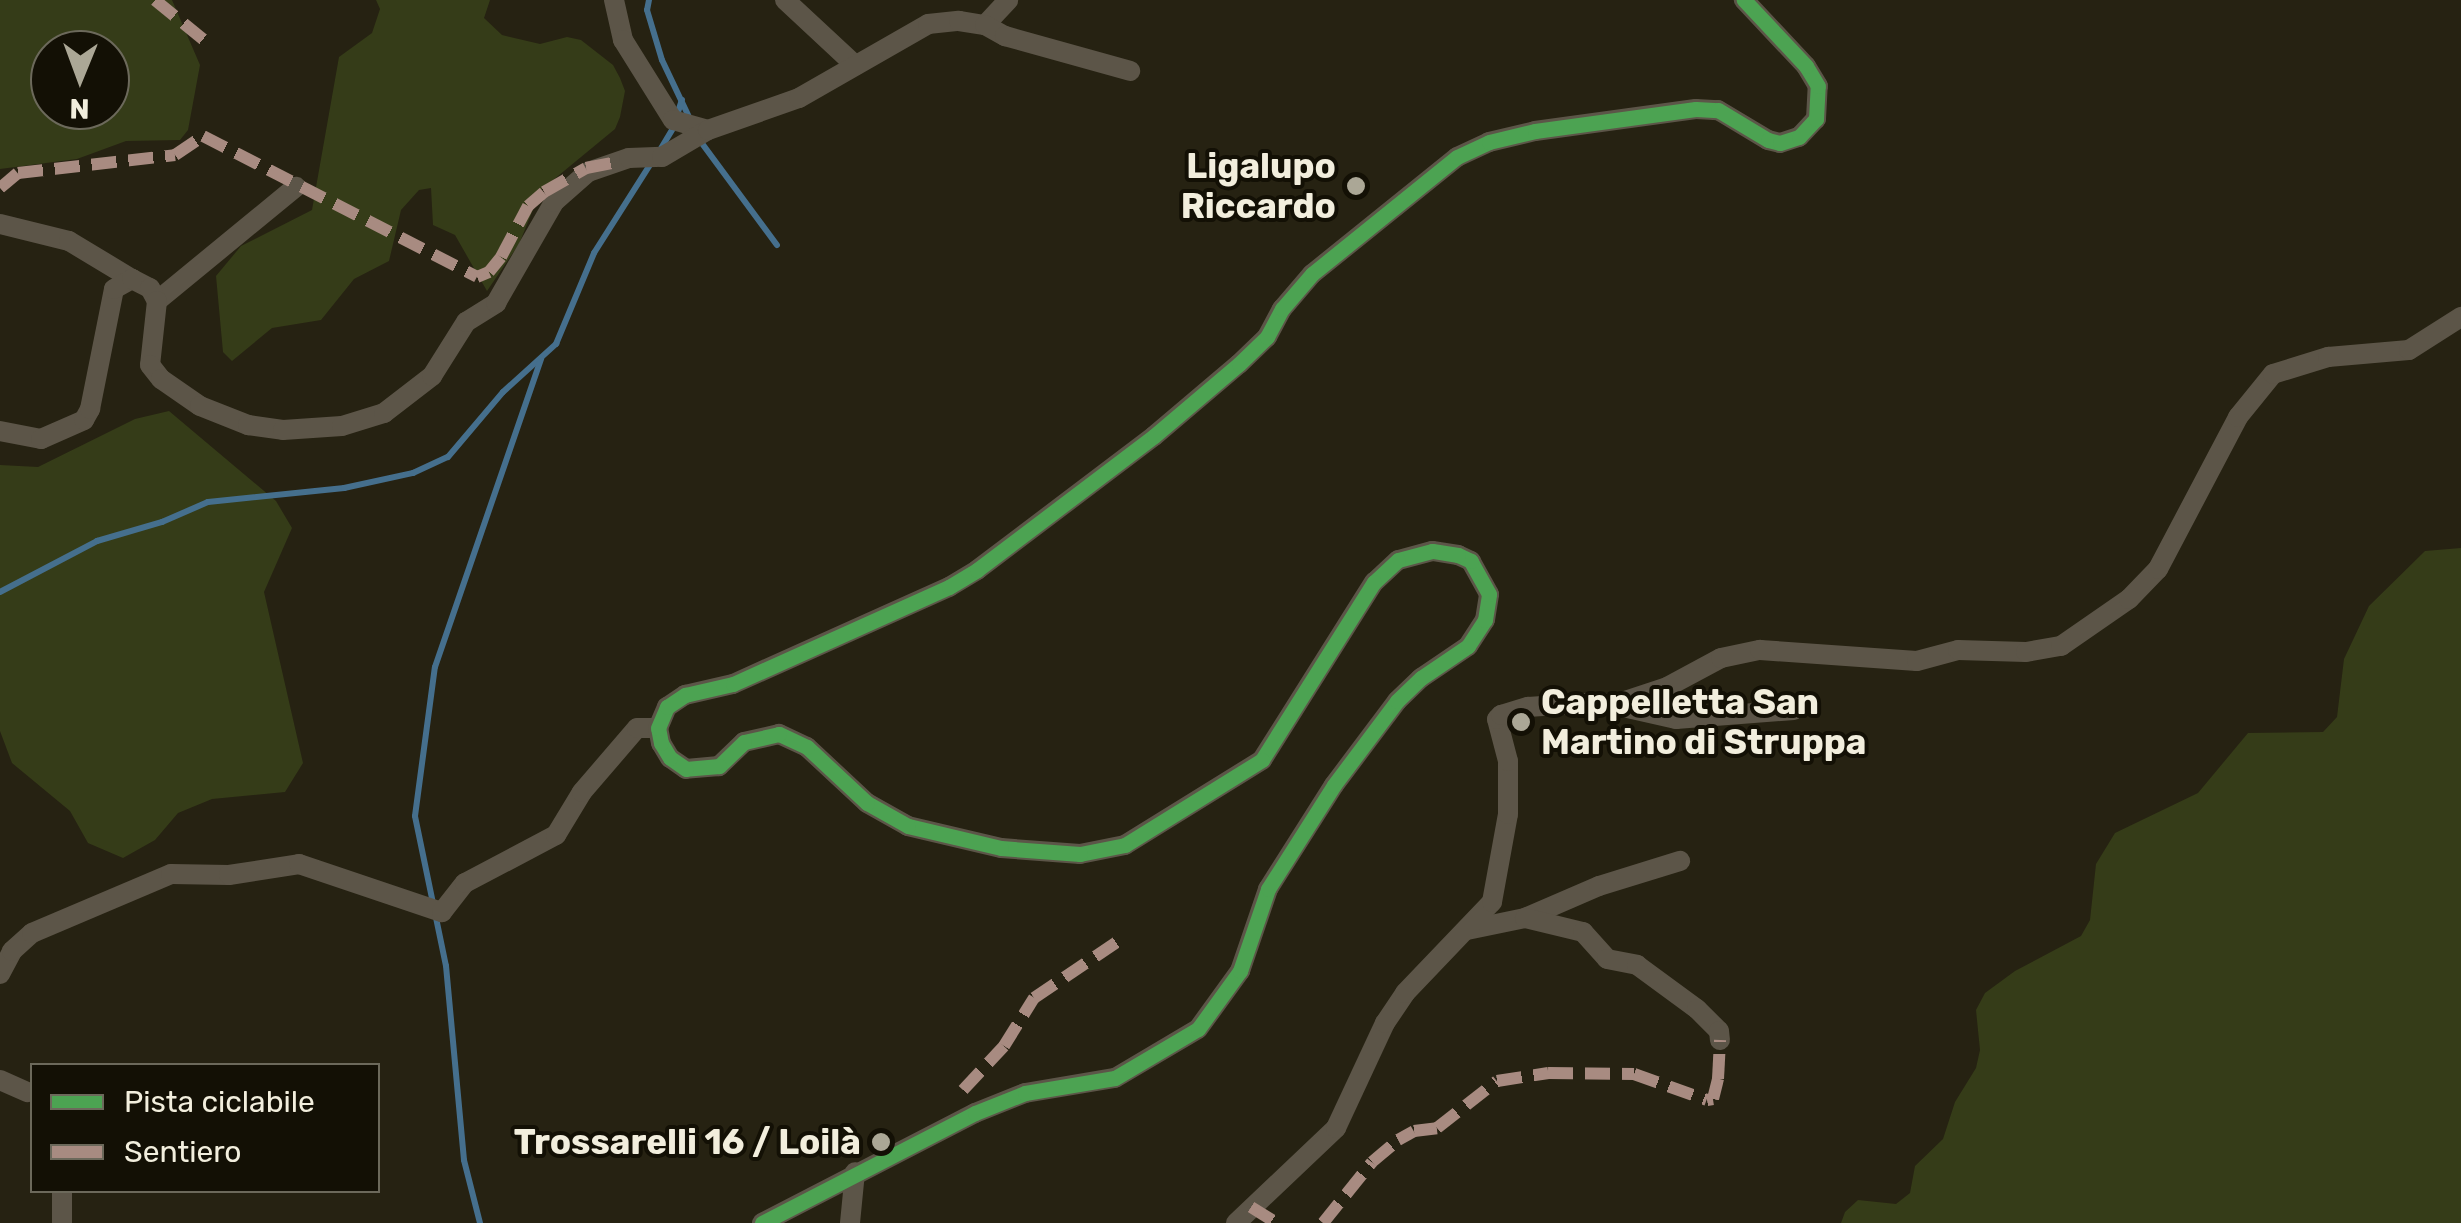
<!DOCTYPE html>
<html>
<head>
<meta charset="utf-8">
<style>
  body { margin:0 }
  #map { position:relative; width:2461px; height:1223px; overflow:hidden; background:#262212; font-family:Rubik,sans-serif }
  div>[style] { position:absolute }
  [style*='--x'] { left:calc(var(--x)*1px); top:calc(var(--y)*1px); width:calc(var(--w)*1px); rotate:calc(var(--a)*1deg) }
  .green>* { inset:0; background:#353c18 }
  .stream>* { height:6px; margin:-3px; padding:0 3px; transform-origin:3px; border-radius:3px; background:#456f8d }
  .minor>* { height:20px; margin:-10px; padding:0 10px; transform-origin:10px; border-radius:10px; background:#5c5548 }
  .quiet>* { height:12px; margin-top:-6px; transform-origin:0; background:repeating-linear-gradient(90deg,#a88b81 0 25px,transparent 0 37px) }
  .cycleway>* { height:15px; margin:-7.5px; padding:0 7.5px; transform-origin:7.5px; border-radius:7.5px; background:#4ca352 }
  .dots>* { width:28px; height:28px; translate:-50% -50%; box-sizing:border-box; border:5px solid #131005; border-radius:50% }
  span { translate:-50% -50%; white-space:nowrap; text-align:center; line-height:1.15; -webkit-text-stroke:8px #131005; paint-order:stroke }
  .poi-label { font-size:35px; color:#f2eedd; font-weight:700 }
  .right { translate:-100% -50%; text-align:right }
  .left { translate:0 -50%; text-align:left }
  .legend { position:absolute; left:30px; top:1063px; width:350px; height:130px; box-sizing:border-box; background:#131005; border:2px solid #6c695b; margin:0; padding:12px 18px; list-style:none; font-size:30px; color:#f2eedd }
  .legend li { display:flex; align-items:center; gap:20px; height:50px }
  .legend b { width:50px; border:2px solid #6c695b }
  .north { position:absolute; left:30px; top:30px; width:100px; height:100px; box-sizing:border-box; background:#131005; border:2px solid #6c695b; border-radius:50%; rotate:181deg; font-size:28px; font-weight:700; line-height:40px; text-align:center; color:#f2eedd }
  .north::after { content:''; display:block; margin:auto; width:35px; height:45px; background:#aba796; clip-path:polygon(50% 0,100% 100%,50% 72%,0 100%) }
</style>
</head>
<body>
<div id="map">
  <div class="green">
    <i style="clip-path:polygon(evenodd,0 0,172px 0,200px 65px,188px 130px,180px 140px,126px 141px,77px 159px,0 169px,0 0,110px 50px,110px 110px,50px 110px,50px 50px,110px 50px)"></i>
    <i style="clip-path:polygon(376px 0,490px 0,484px 18px,502px 35px,540px 44px,567px 37px,581px 40px,613px 65px,620px 78px,625px 91px,620px 117px,615px 129px,541px 190px,519px 244px,487px 291px,455px 235px,433px 225px,431px 188px,419px 190px,401px 210px,389px 261px,354px 279px,321px 320px,272px 328px,232px 361px,223px 352px,216px 276px,241px 246px,312px 210px,339px 57px,372px 33px,380px 9px)"></i>
    <i style="clip-path:polygon(169px 411px,276px 501px,292px 528px,264px 592px,303px 763px,285px 792px,212px 799px,178px 813px,155px 840px,123px 858px,88px 843px,70px 811px,12px 763px,0 731px,0 465px,38px 467px,135px 419px)"></i>
    <i style="clip-path:polygon(2461px 548px,2461px 1223px,1841px 1223px,1845px 1212px,1858px 1200px,1896px 1204px,1910px 1193px,1915px 1166px,1943px 1139px,1955px 1102px,1976px 1068px,1980px 1050px,1976px 1010px,1985px 993px,2015px 971px,2081px 936px,2090px 920px,2096px 864px,2115px 833px,2198px 793px,2248px 733px,2323px 732px,2337px 717px,2344px 659px,2369px 606px,2425px 551px)"></i>
  </div>
  <div class="stream">
    <i style="--x:649;--y:0;--w:10;--a:101"></i>
    <i style="--x:647;--y:10;--w:52;--a:73.3"></i>
    <i style="--x:662;--y:60;--w:68;--a:64.6"></i>
    <i style="--x:677;--y:115;--w:16;--a:-72"></i>
    <i style="--x:698;--y:138;--w:133;--a:53.6"></i>
    <i style="--x:660;--y:150;--w:27;--a:-59"></i>
    <i style="--x:0;--y:592;--w:110;--a:-27.7"></i>
    <i style="--x:97;--y:541;--w:68;--a:-16.3"></i>
    <i style="--x:162;--y:522;--w:50;--a:-23.5"></i>
    <i style="--x:208;--y:502;--w:137;--a:-5.9"></i>
    <i style="--x:344;--y:488;--w:71;--a:-12.3"></i>
    <i style="--x:413;--y:473;--w:38;--a:-25"></i>
    <i style="--x:448;--y:457;--w:85;--a:-49.8"></i>
    <i style="--x:503;--y:392;--w:72;--a:-42.2"></i>
    <i style="--x:556;--y:344;--w:99;--a:-67.3"></i>
    <i style="--x:594;--y:253;--w:110;--a:-57.6"></i>
    <i style="--x:480;--y:1223;--w:65;--a:-104.3"></i>
    <i style="--x:464;--y:1160;--w:195;--a:-95.3"></i>
    <i style="--x:446;--y:966;--w:153;--a:-101.7"></i>
    <i style="--x:415;--y:816;--w:150;--a:-82.4"></i>
    <i style="--x:435;--y:667;--w:326;--a:-71"></i>
  </div>
  <div class="minor">
    <i style="--x:614;--y:0;--w:41;--a:77.3"></i>
    <i style="--x:623;--y:40;--w:94;--a:58"></i>
    <i style="--x:673;--y:120;--w:36;--a:16"></i>
    <i style="--x:785;--y:0;--w:96;--a:42.9"></i>
    <i style="--x:985;--y:25;--w:34;--a:-47"></i>
    <i style="--x:0;--y:224;--w:71;--a:13.8"></i>
    <i style="--x:69;--y:241;--w:74;--a:31.1"></i>
    <i style="--x:157;--y:301;--w:180;--a:-39.4"></i>
    <i style="--x:0;--y:431;--w:42;--a:11"></i>
    <i style="--x:41;--y:439;--w:47;--a:-23.8"></i>
    <i style="--x:84;--y:420;--w:13;--a:-61"></i>
    <i style="--x:90;--y:409;--w:122;--a:-78.7"></i>
    <i style="--x:114;--y:289;--w:21;--a:-29"></i>
    <i style="--x:132;--y:279;--w:20;--a:27"></i>
    <i style="--x:150;--y:288;--w:15;--a:62"></i>
    <i style="--x:157;--y:301;--w:64;--a:96.2"></i>
    <i style="--x:150;--y:365;--w:18;--a:52"></i>
    <i style="--x:161;--y:379;--w:47;--a:34.7"></i>
    <i style="--x:200;--y:406;--w:52;--a:21.6"></i>
    <i style="--x:248;--y:425;--w:35;--a:8"></i>
    <i style="--x:283;--y:430;--w:59;--a:-3.9"></i>
    <i style="--x:342;--y:426;--w:44;--a:-17.2"></i>
    <i style="--x:384;--y:413;--w:61;--a:-37.6"></i>
    <i style="--x:432;--y:376;--w:64;--a:-57.8"></i>
    <i style="--x:466;--y:322;--w:36;--a:-32"></i>
    <i style="--x:496;--y:303;--w:116;--a:-60.1"></i>
    <i style="--x:554;--y:202;--w:45;--a:-41.4"></i>
    <i style="--x:588;--y:172;--w:43;--a:-18.9"></i>
    <i style="--x:629;--y:158;--w:33;--a:-2"></i>
    <i style="--x:662;--y:157;--w:53;--a:-30.4"></i>
    <i style="--x:708;--y:130;--w:96;--a:-19.4"></i>
    <i style="--x:799;--y:98;--w:149;--a:-29.8"></i>
    <i style="--x:928;--y:24;--w:31;--a:-6"></i>
    <i style="--x:959;--y:21;--w:26;--a:9"></i>
    <i style="--x:985;--y:25;--w:23;--a:29"></i>
    <i style="--x:1005;--y:36;--w:130;--a:15.6"></i>
    <i style="--x:1619;--y:703;--w:51;--a:-18.4"></i>
    <i style="--x:1667;--y:687;--w:61;--a:-28.2"></i>
    <i style="--x:1721;--y:658;--w:40;--a:-12"></i>
    <i style="--x:1760;--y:650;--w:157;--a:4"></i>
    <i style="--x:1917;--y:661;--w:42;--a:-15"></i>
    <i style="--x:1958;--y:650;--w:68;--a:1.7"></i>
    <i style="--x:2026;--y:652;--w:36;--a:-10"></i>
    <i style="--x:2061;--y:646;--w:83;--a:-34.7"></i>
    <i style="--x:2129;--y:599;--w:42;--a:-46"></i>
    <i style="--x:2158;--y:569;--w:172;--a:-62.2"></i>
    <i style="--x:2238;--y:417;--w:55;--a:-50.9"></i>
    <i style="--x:2273;--y:374;--w:58;--a:-17.2"></i>
    <i style="--x:2328;--y:357;--w:81;--a:-4.9"></i>
    <i style="--x:2409;--y:350;--w:62;--a:-32.4"></i>
    <i style="--x:1527;--y:917;--w:78;--a:-23.3"></i>
    <i style="--x:1599;--y:886;--w:85;--a:-17.2"></i>
    <i style="--x:1467;--y:930;--w:59;--a:-11.7"></i>
    <i style="--x:1525;--y:918;--w:60;--a:13.6"></i>
    <i style="--x:1583;--y:932;--w:36;--a:48"></i>
    <i style="--x:1607;--y:959;--w:31;--a:11"></i>
    <i style="--x:1637;--y:965;--w:74;--a:36.3"></i>
    <i style="--x:1697;--y:1009;--w:31;--a:45"></i>
    <i style="--x:1719;--y:1031;--w:9;--a:84"></i>
    <i style="--x:0;--y:974;--w:26;--a:-62"></i>
    <i style="--x:12;--y:951;--w:27;--a:-42"></i>
    <i style="--x:32;--y:933;--w:151;--a:-23"></i>
    <i style="--x:171;--y:874;--w:58;--a:1"></i>
    <i style="--x:229;--y:875;--w:71;--a:-8.9"></i>
    <i style="--x:299;--y:864;--w:151;--a:18.6"></i>
    <i style="--x:442;--y:912;--w:37;--a:-52"></i>
    <i style="--x:465;--y:883;--w:103;--a:-27.8"></i>
    <i style="--x:556;--y:835;--w:50;--a:-58.8"></i>
    <i style="--x:582;--y:792;--w:84;--a:-49.3"></i>
    <i style="--x:637;--y:728;--w:21;--a:0"></i>
    <i style="--x:0;--y:1080;--w:30;--a:24"></i>
    <i style="--x:62;--y:1223;--w:33;--a:-90"></i>
    <i style="--x:762;--y:1223;--w:240;--a:-27.3"></i>
    <i style="--x:975;--y:1113;--w:54;--a:-21.8"></i>
    <i style="--x:1025;--y:1093;--w:91;--a:-9.5"></i>
    <i style="--x:1115;--y:1078;--w:96;--a:-30.6"></i>
    <i style="--x:1198;--y:1029;--w:72;--a:-54.1"></i>
    <i style="--x:1240;--y:971;--w:87;--a:-71.1"></i>
    <i style="--x:1268;--y:889;--w:123;--a:-57.6"></i>
    <i style="--x:1334;--y:785;--w:105;--a:-53.1"></i>
    <i style="--x:1397;--y:701;--w:33;--a:-44"></i>
    <i style="--x:1421;--y:678;--w:57;--a:-34.2"></i>
    <i style="--x:1468;--y:646;--w:31;--a:-57"></i>
    <i style="--x:1485;--y:620;--w:26;--a:-81"></i>
    <i style="--x:1489;--y:594;--w:38;--a:-119"></i>
    <i style="--x:1471;--y:561;--w:14;--a:-155"></i>
    <i style="--x:1458;--y:555;--w:26;--a:-171"></i>
    <i style="--x:1432;--y:551;--w:35;--a:165"></i>
    <i style="--x:1398;--y:560;--w:33;--a:137"></i>
    <i style="--x:1374;--y:582;--w:210;--a:122.2"></i>
    <i style="--x:1262;--y:760;--w:161;--a:148.2"></i>
    <i style="--x:1125;--y:845;--w:46;--a:168.7"></i>
    <i style="--x:1080;--y:854;--w:79;--a:-175.7"></i>
    <i style="--x:1001;--y:848;--w:96;--a:-166.7"></i>
    <i style="--x:908;--y:826;--w:47;--a:-150.7"></i>
    <i style="--x:867;--y:803;--w:82;--a:-137"></i>
    <i style="--x:807;--y:747;--w:31;--a:-155"></i>
    <i style="--x:779;--y:734;--w:36;--a:167"></i>
    <i style="--x:744;--y:742;--w:35;--a:136"></i>
    <i style="--x:719;--y:766;--w:33;--a:175"></i>
    <i style="--x:686;--y:769;--w:19;--a:-145"></i>
    <i style="--x:670;--y:758;--w:17;--a:-121"></i>
    <i style="--x:661;--y:743;--w:15;--a:-101"></i>
    <i style="--x:658;--y:728;--w:23;--a:-67"></i>
    <i style="--x:667;--y:707;--w:22;--a:-34"></i>
    <i style="--x:685;--y:695;--w:49;--a:-12.9"></i>
    <i style="--x:733;--y:684;--w:237;--a:-24.2"></i>
    <i style="--x:949;--y:587;--w:33;--a:-31"></i>
    <i style="--x:977;--y:570;--w:222;--a:-37.1"></i>
    <i style="--x:1154;--y:436;--w:111;--a:-40.3"></i>
    <i style="--x:1239;--y:364;--w:39;--a:-44"></i>
    <i style="--x:1267;--y:337;--w:32;--a:-62"></i>
    <i style="--x:1282;--y:309;--w:46;--a:-49.4"></i>
    <i style="--x:1312;--y:274;--w:186;--a:-38.9"></i>
    <i style="--x:1457;--y:157;--w:35;--a:-25"></i>
    <i style="--x:1489;--y:142;--w:47;--a:-13.4"></i>
    <i style="--x:1535;--y:131;--w:162;--a:-7.8"></i>
    <i style="--x:1696;--y:109;--w:22;--a:3"></i>
    <i style="--x:1718;--y:110;--w:58;--a:31"></i>
    <i style="--x:1768;--y:140;--w:12;--a:14"></i>
    <i style="--x:1780;--y:143;--w:20;--a:-18"></i>
    <i style="--x:1799;--y:137;--w:25;--a:-47"></i>
    <i style="--x:1816;--y:119;--w:33;--a:-87"></i>
    <i style="--x:1818;--y:86;--w:23;--a:-121"></i>
    <i style="--x:1806;--y:66;--w:91;--a:-133.2"></i>
    <i style="--x:850;--y:1223;--w:51;--a:-84.4"></i>
    <i style="--x:1236;--y:1223;--w:138;--a:-43.5"></i>
    <i style="--x:1336;--y:1128;--w:116;--a:-65"></i>
    <i style="--x:1385;--y:1023;--w:36;--a:-56"></i>
    <i style="--x:1405;--y:993;--w:126;--a:-46.3"></i>
    <i style="--x:1492;--y:902;--w:89;--a:-79.7"></i>
    <i style="--x:1508;--y:814;--w:53;--a:-90"></i>
    <i style="--x:1508;--y:761;--w:43;--a:-104.7"></i>
    <i style="--x:1497;--y:719;--w:6;--a:-45"></i>
    <i style="--x:1501;--y:715;--w:28;--a:-17"></i>
    <i style="--x:1528;--y:707;--w:73;--a:-3.9"></i>
    <i style="--x:1601;--y:702;--w:77;--a:12.8"></i>
    <i style="--x:1676;--y:719;--w:118;--a:-4.4"></i>
  </div>
  <div class="quiet">
    <i style="--x:155;--y:0;--w:63;--a:39.2"></i>
    <i style="--x:0;--y:188;--w:23;--a:-40"></i>
    <i style="--x:18;--y:173;--w:158;--a:-6.5"></i>
    <i style="--x:175;--y:155;--w:34;--a:-34"></i>
    <i style="--x:203;--y:136;--w:308;--a:27.2"></i>
    <i style="--x:477;--y:277;--w:13;--a:-23"></i>
    <i style="--x:489;--y:272;--w:19;--a:-51"></i>
    <i style="--x:501;--y:257;--w:58;--a:-62.1"></i>
    <i style="--x:528;--y:206;--w:21;--a:-41"></i>
    <i style="--x:544;--y:192;--w:48;--a:-29.7"></i>
    <i style="--x:586;--y:168;--w:31;--a:-11"></i>
    <i style="--x:963;--y:1090;--w:60;--a:-47"></i>
    <i style="--x:1004;--y:1046;--w:57;--a:-58"></i>
    <i style="--x:1034;--y:998;--w:100;--a:-34"></i>
    <i style="--x:1251;--y:1207;--w:31;--a:32"></i>
    <i style="--x:1323;--y:1223;--w:78;--a:-51.2"></i>
    <i style="--x:1372;--y:1162;--w:34;--a:-40"></i>
    <i style="--x:1398;--y:1140;--w:18;--a:-29"></i>
    <i style="--x:1414;--y:1131;--w:23;--a:-7"></i>
    <i style="--x:1437;--y:1128;--w:76;--a:-38.1"></i>
    <i style="--x:1497;--y:1081;--w:52;--a:-8.9"></i>
    <i style="--x:1548;--y:1073;--w:86;--a:0.7"></i>
    <i style="--x:1634;--y:1074;--w:77;--a:19.6"></i>
    <i style="--x:1707;--y:1100;--w:6;--a:-9"></i>
    <i style="--x:1713;--y:1099;--w:21;--a:-76"></i>
    <i style="--x:1718;--y:1079;--w:39;--a:-87"></i>
  </div>
  <div class="cycleway">
    <i style="--x:762;--y:1223;--w:240;--a:-27.3"></i>
    <i style="--x:975;--y:1113;--w:54;--a:-21.8"></i>
    <i style="--x:1025;--y:1093;--w:91;--a:-9.5"></i>
    <i style="--x:1115;--y:1078;--w:96;--a:-30.6"></i>
    <i style="--x:1198;--y:1029;--w:72;--a:-54.1"></i>
    <i style="--x:1240;--y:971;--w:87;--a:-71.1"></i>
    <i style="--x:1268;--y:889;--w:123;--a:-57.6"></i>
    <i style="--x:1334;--y:785;--w:105;--a:-53.1"></i>
    <i style="--x:1397;--y:701;--w:33;--a:-44"></i>
    <i style="--x:1421;--y:678;--w:57;--a:-34.2"></i>
    <i style="--x:1468;--y:646;--w:31;--a:-57"></i>
    <i style="--x:1485;--y:620;--w:26;--a:-81"></i>
    <i style="--x:1489;--y:594;--w:38;--a:-119"></i>
    <i style="--x:1471;--y:561;--w:14;--a:-155"></i>
    <i style="--x:1458;--y:555;--w:26;--a:-171"></i>
    <i style="--x:1432;--y:551;--w:35;--a:165"></i>
    <i style="--x:1398;--y:560;--w:33;--a:137"></i>
    <i style="--x:1374;--y:582;--w:210;--a:122.2"></i>
    <i style="--x:1262;--y:760;--w:161;--a:148.2"></i>
    <i style="--x:1125;--y:845;--w:46;--a:168.7"></i>
    <i style="--x:1080;--y:854;--w:79;--a:-175.7"></i>
    <i style="--x:1001;--y:848;--w:96;--a:-166.7"></i>
    <i style="--x:908;--y:826;--w:47;--a:-150.7"></i>
    <i style="--x:867;--y:803;--w:82;--a:-137"></i>
    <i style="--x:807;--y:747;--w:31;--a:-155"></i>
    <i style="--x:779;--y:734;--w:36;--a:167"></i>
    <i style="--x:744;--y:742;--w:35;--a:136"></i>
    <i style="--x:719;--y:766;--w:33;--a:175"></i>
    <i style="--x:686;--y:769;--w:19;--a:-145"></i>
    <i style="--x:670;--y:758;--w:17;--a:-121"></i>
    <i style="--x:661;--y:743;--w:15;--a:-101"></i>
    <i style="--x:658;--y:728;--w:23;--a:-67"></i>
    <i style="--x:667;--y:707;--w:22;--a:-34"></i>
    <i style="--x:685;--y:695;--w:49;--a:-12.9"></i>
    <i style="--x:733;--y:684;--w:237;--a:-24.2"></i>
    <i style="--x:949;--y:587;--w:33;--a:-31"></i>
    <i style="--x:977;--y:570;--w:222;--a:-37.1"></i>
    <i style="--x:1154;--y:436;--w:111;--a:-40.3"></i>
    <i style="--x:1239;--y:364;--w:39;--a:-44"></i>
    <i style="--x:1267;--y:337;--w:32;--a:-62"></i>
    <i style="--x:1282;--y:309;--w:46;--a:-49.4"></i>
    <i style="--x:1312;--y:274;--w:186;--a:-38.9"></i>
    <i style="--x:1457;--y:157;--w:35;--a:-25"></i>
    <i style="--x:1489;--y:142;--w:47;--a:-13.4"></i>
    <i style="--x:1535;--y:131;--w:162;--a:-7.8"></i>
    <i style="--x:1696;--y:109;--w:22;--a:3"></i>
    <i style="--x:1718;--y:110;--w:58;--a:31"></i>
    <i style="--x:1768;--y:140;--w:12;--a:14"></i>
    <i style="--x:1780;--y:143;--w:20;--a:-18"></i>
    <i style="--x:1799;--y:137;--w:25;--a:-47"></i>
    <i style="--x:1816;--y:119;--w:33;--a:-87"></i>
    <i style="--x:1818;--y:86;--w:23;--a:-121"></i>
    <i style="--x:1806;--y:66;--w:91;--a:-133.2"></i>
  </div>
  <div class="dots">
    <i style="left:1356px;top:186px;background:#aba796"></i>
    <i style="left:1521px;top:722px;background:#aba796"></i>
    <i style="left:881px;top:1142px;background:#aba796"></i>
  </div>
  <div class="poi-label">
    <span class="right" style="left:1336px;top:186px">Ligalupo<br>Riccardo</span>
    <span class="left" style="left:1541px;top:722px">Cappelletta San<br>Martino di Struppa</span>
    <span class="right" style="left:861px;top:1142px">Trossarelli 16 / Loilà</span>
  </div>
  <ul class="legend">
  <li><b style="height:12px;background:#4ca352"></b>Pista ciclabile</li>
  <li><b style="height:12px;background:#a88b81"></b>Sentiero</li>
  </ul>
  <div class="north">N</div>
</div>
</body>
</html>
